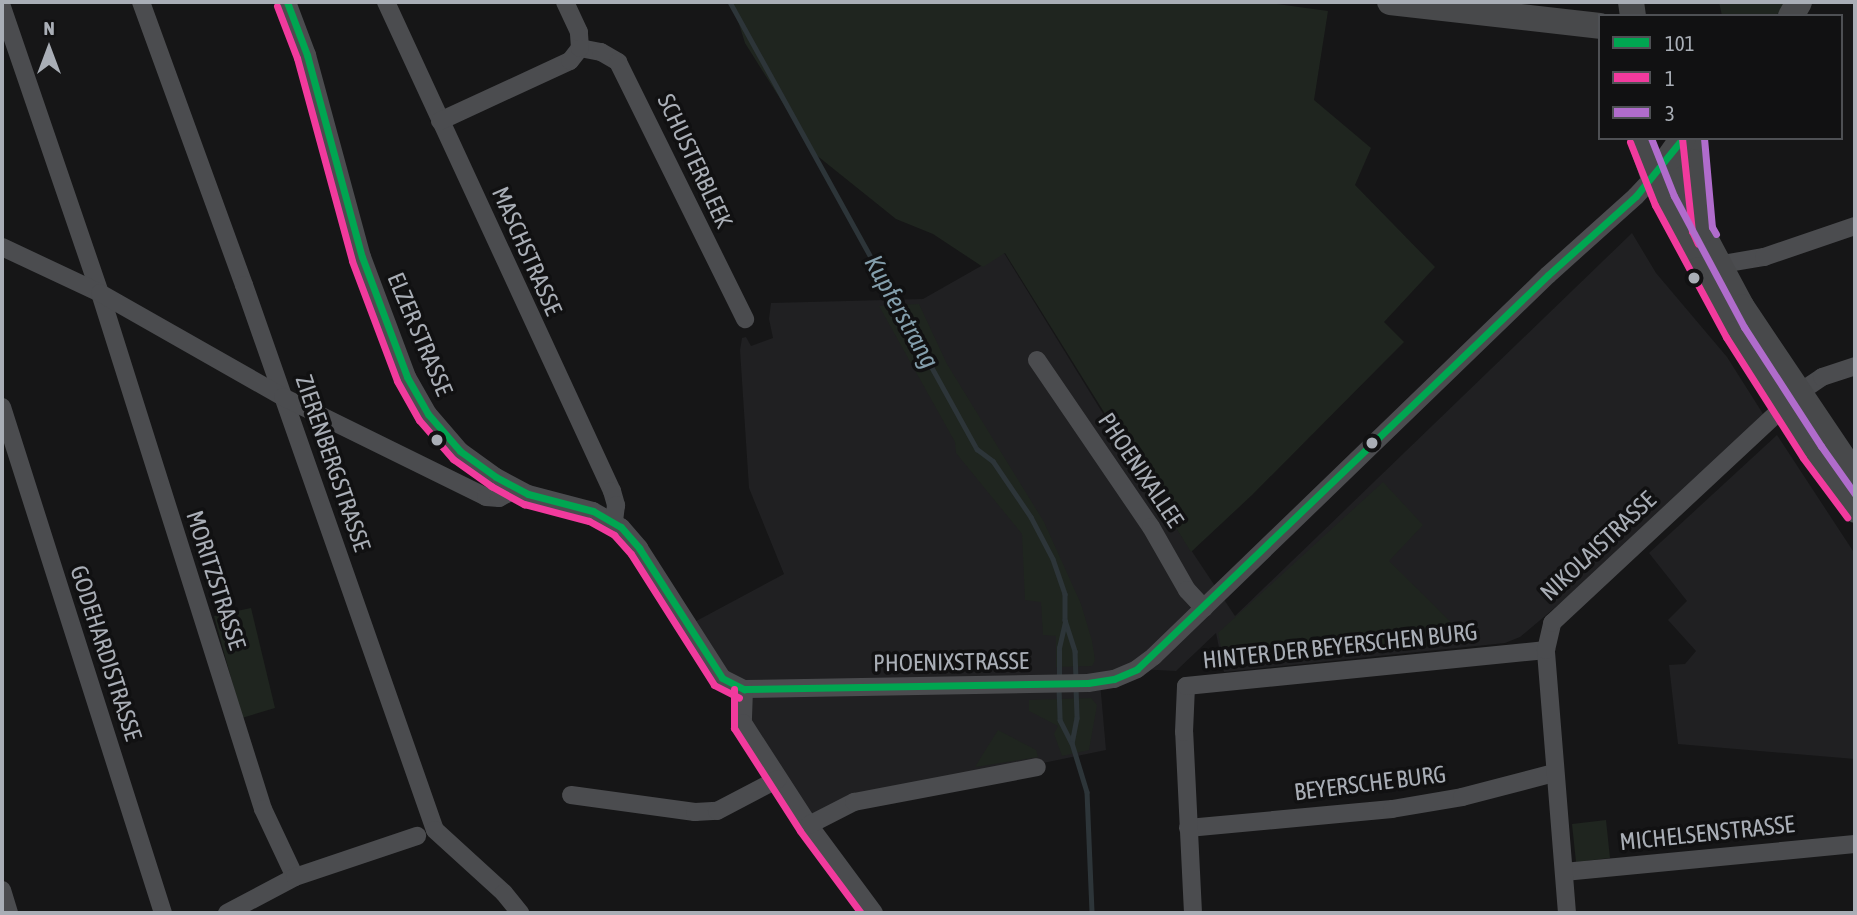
<!DOCTYPE html>
<html>
<head>
<meta charset="utf-8">
<style>
  body { margin:0 }
  #map { position:relative; width:1857px; height:915px; overflow:hidden; background:#161617; font-family:"Asap Condensed",sans-serif }
  div>[style] { position:absolute }
  [style*='--x'] { left:calc(var(--x)*1px); top:calc(var(--y)*1px); width:calc(var(--w)*1px); rotate:calc(var(--a)*1deg) }
  .built>* { inset:0; background:#202022 }
  .green>* { inset:0; background:#1f251f }
  .stream>* { height:4.5px; margin:-2.25px; padding:0 2.25px; transform-origin:2.25px; border-radius:2.25px; background:#2d3539 }
  .minor>* { height:18px; margin:-9px; padding:0 9px; transform-origin:9px; border-radius:9px; background:#4b4c4f }
  .major>* { height:23px; margin:-11.5px; padding:0 11.5px; transform-origin:11.5px; border-radius:11.5px; background:#48494b }
  .highway>* { height:26px; margin:-13px; padding:0 13px; transform-origin:13px; border-radius:13px; background:#48494b }
  .bus-1>* { height:7px; margin:-3.5px; padding:0 3.5px; transform-origin:3.5px; border-radius:3.5px; background:#00a651 }
  .bus-2>* { height:7px; margin:-3.5px; padding:0 3.5px; transform-origin:3.5px; border-radius:3.5px; background:#f13a9d }
  .bus-3>* { height:7px; margin:-3.5px; padding:0 3.5px; transform-origin:3.5px; border-radius:3.5px; background:#b06ccc }
  .dots>* { width:19px; height:19px; translate:-50% -50%; box-sizing:border-box; border:4px solid #111112; border-radius:50% }
  span { translate:-50% -50%; white-space:nowrap; text-align:center; line-height:1.15; -webkit-text-stroke:7px #111112; paint-order:stroke }
  .street-label { font-size:24px; color:#a9aeb6 }
  .water-label { font-size:26px; color:#849fad; font-style:italic }
  .frame { position:absolute; inset:0; border:4px solid #a9aeb6; pointer-events:none }
  .legend { position:absolute; left:1598px; top:14px; width:245px; height:126px; box-sizing:border-box; background:#111112; border:2px solid #4e5054; margin:0; padding:9px 12px; list-style:none; font-size:21px; color:#a9aeb6 }
  .legend li { display:flex; align-items:center; gap:14px; height:35px }
  .legend b { width:35px; border:2px solid #4e5054 }
  .north { position:absolute; left:14px; top:14px; width:70px; height:70px; -webkit-text-stroke:5px #111112; paint-order:stroke; rotate:0deg; font-size:19px; font-weight:700; line-height:28px; text-align:center; color:#a9aeb6 }
  .north::after { content:''; display:block; margin:auto; width:24px; height:32px; background:#a9aeb6; clip-path:polygon(50% 0,100% 100%,50% 72%,0 100%) }
</style>
</head>
<body>
<div id="map">
  <div class="built">
    <i style="clip-path:polygon(1632px 233px,1656px 273px,1727px 357px,1765px 417px,1635px 540px,1520px 637px,1505px 643px,1224px 672px,1216px 633px,1176px 671px,1137px 669px,1100px 682px,1106px 750px,854px 802px,809px 825px,743px 723px,743px 699px,687px 626px,784px 574px,749px 488px,740px 350px,742px 338px,746px 337px,751px 346px,773px 338px,769px 319px,771px 303px,923px 299px,1004px 253px,1139px 472px,1235px 616px)"></i>
    <i style="clip-path:polygon(1777px 435px,1855px 554px,1855px 759px,1678px 744px,1669px 665px,1685px 664px,1696px 651px,1668px 620px,1687px 601px,1649px 553px)"></i>
  </div>
  <div class="green">
    <i style="clip-path:polygon(732px 2px,1263px 2px,1328px 11px,1314px 100px,1371px 148px,1355px 185px,1435px 267px,1384px 322px,1404px 342px,1252px 495px,1191px 552px,1005px 253px,983px 267px,933px 234px,896px 219px,815px 154px,745px 43px)"></i>
    <i style="clip-path:polygon(1719px 2px,1786px 2px,1776px 16px,1722px 16px)"></i>
    <i style="clip-path:polygon(919px 304px,947px 364px,1044px 522px,1081px 604px,1092px 641px,1095px 660px,1092px 666px,1056px 667px,1056px 636px,1043px 635px,1041px 602px,1025px 600px,1022px 534px,956px 453px,955px 442px,879px 306px)"></i>
    <i style="clip-path:polygon(1383px 482px,1423px 525px,1389px 561px,1471px 642px,1225px 668px,1218px 633px)"></i>
    <i style="clip-path:polygon(251px 608px,275px 708px,242px 718px,214px 616px)"></i>
    <i style="clip-path:polygon(1091px 698px,1097px 705px,1089px 750px,1062px 756px,1054px 734px,1058px 726px,1029px 711px,1029px 700px)"></i>
    <i style="clip-path:polygon(998px 730px,1036px 750px,1038px 757px,975px 767px)"></i>
    <i style="clip-path:polygon(1606px 820px,1610px 858px,1576px 862px,1572px 824px)"></i>
  </div>
  <div class="stream">
    <i style="--x:730;--y:2;--w:511;--a:61.08"></i>
    <i style="--x:977;--y:449;--w:20;--a:37"></i>
    <i style="--x:993;--y:461;--w:68;--a:55.8"></i>
    <i style="--x:1031;--y:517;--w:47;--a:62.4"></i>
    <i style="--x:1053;--y:559;--w:37;--a:71"></i>
    <i style="--x:1065;--y:594;--w:26;--a:90"></i>
    <i style="--x:1065;--y:620;--w:33;--a:72"></i>
    <i style="--x:1075;--y:651;--w:28;--a:88"></i>
    <i style="--x:1059;--y:679;--w:31;--a:-90"></i>
    <i style="--x:1059;--y:648;--w:27;--a:-77"></i>
    <i style="--x:1059;--y:687;--w:33;--a:88"></i>
    <i style="--x:1060;--y:720;--w:25;--a:63"></i>
    <i style="--x:1076;--y:687;--w:31;--a:88"></i>
    <i style="--x:1077;--y:718;--w:25;--a:101"></i>
    <i style="--x:1072;--y:743;--w:51;--a:73"></i>
    <i style="--x:1087;--y:792;--w:121;--a:87.6"></i>
  </div>
  <div class="minor">
    <i style="--x:141;--y:2;--w:301;--a:70"></i>
    <i style="--x:244;--y:285;--w:577;--a:70.69"></i>
    <i style="--x:435;--y:830;--w:93;--a:42.4"></i>
    <i style="--x:504;--y:893;--w:26;--a:51"></i>
    <i style="--x:287;--y:2;--w:57;--a:69.3"></i>
    <i style="--x:307;--y:55;--w:209;--a:74.8"></i>
    <i style="--x:362;--y:257;--w:128;--a:69.4"></i>
    <i style="--x:407;--y:377;--w:43;--a:60.4"></i>
    <i style="--x:428;--y:414;--w:49;--a:49.1"></i>
    <i style="--x:460;--y:451;--w:44;--a:35.8"></i>
    <i style="--x:496;--y:477;--w:36;--a:28"></i>
    <i style="--x:528;--y:494;--w:67;--a:14.7"></i>
    <i style="--x:593;--y:511;--w:32;--a:30"></i>
    <i style="--x:621;--y:527;--w:28;--a:49"></i>
    <i style="--x:639;--y:548;--w:154;--a:57.4"></i>
    <i style="--x:722;--y:678;--w:25;--a:27"></i>
    <i style="--x:744;--y:689;--w:344;--a:-1"></i>
    <i style="--x:1088;--y:683;--w:26;--a:-9"></i>
    <i style="--x:1114;--y:679;--w:25;--a:-23"></i>
    <i style="--x:1137;--y:669;--w:21;--a:-37"></i>
    <i style="--x:1154;--y:656;--w:548;--a:-44.04"></i>
    <i style="--x:1548;--y:275;--w:118;--a:-41.9"></i>
    <i style="--x:1636;--y:196;--w:35;--a:-47"></i>
    <i style="--x:386;--y:2;--w:539;--a:65.2"></i>
    <i style="--x:612;--y:491;--w:15;--a:74"></i>
    <i style="--x:616;--y:505;--w:16;--a:97"></i>
    <i style="--x:2;--y:7;--w:302;--a:71.1"></i>
    <i style="--x:100;--y:293;--w:541;--a:72.47"></i>
    <i style="--x:263;--y:809;--w:75;--a:64.8"></i>
    <i style="--x:580;--y:48;--w:21;--a:11"></i>
    <i style="--x:601;--y:52;--w:20;--a:30"></i>
    <i style="--x:618;--y:62;--w:287;--a:63.7"></i>
    <i style="--x:440;--y:121;--w:143;--a:-24.8"></i>
    <i style="--x:570;--y:61;--w:16;--a:-52"></i>
    <i style="--x:580;--y:48;--w:16;--a:-94"></i>
    <i style="--x:579;--y:32;--w:33;--a:-115"></i>
    <i style="--x:2;--y:247;--w:108;--a:25.1"></i>
    <i style="--x:100;--y:293;--w:210;--a:29.6"></i>
    <i style="--x:283;--y:397;--w:226;--a:26.2"></i>
    <i style="--x:486;--y:497;--w:13;--a:4"></i>
    <i style="--x:499;--y:498;--w:19;--a:-28"></i>
    <i style="--x:1711;--y:266;--w:54;--a:-9.6"></i>
    <i style="--x:1764;--y:257;--w:96;--a:-18.8"></i>
    <i style="--x:1037;--y:360;--w:202;--a:55.7"></i>
    <i style="--x:1151;--y:527;--w:73;--a:60.3"></i>
    <i style="--x:1187;--y:590;--w:25;--a:47"></i>
    <i style="--x:2;--y:407;--w:531;--a:72.35"></i>
    <i style="--x:744;--y:689;--w:34;--a:92"></i>
    <i style="--x:743;--y:723;--w:121;--a:57.1"></i>
    <i style="--x:809;--y:825;--w:109;--a:53.5"></i>
    <i style="--x:571;--y:795;--w:125;--a:7.8"></i>
    <i style="--x:695;--y:812;--w:22;--a:-3"></i>
    <i style="--x:717;--y:811;--w:69;--a:-27.7"></i>
    <i style="--x:809;--y:825;--w:51;--a:-27.1"></i>
    <i style="--x:854;--y:802;--w:186;--a:-10.8"></i>
    <i style="--x:1188;--y:828;--w:205;--a:-5.3"></i>
    <i style="--x:1392;--y:809;--w:71;--a:-9.7"></i>
    <i style="--x:1462;--y:797;--w:95;--a:-14.6"></i>
    <i style="--x:1564;--y:872;--w:292;--a:-5.5"></i>
    <i style="--x:2;--y:890;--w:24;--a:73"></i>
    <i style="--x:227;--y:913;--w:77;--a:-27.9"></i>
    <i style="--x:295;--y:877;--w:129;--a:-18.6"></i>
    <i style="--x:1193;--y:913;--w:181;--a:-92.8"></i>
    <i style="--x:1184;--y:732;--w:46;--a:-87.5"></i>
    <i style="--x:1186;--y:686;--w:362;--a:-5.7"></i>
    <i style="--x:1567;--y:913;--w:264;--a:-94.6"></i>
    <i style="--x:1546;--y:650;--w:28;--a:-77"></i>
    <i style="--x:1552;--y:623;--w:339;--a:-43"></i>
    <i style="--x:1800;--y:392;--w:27;--a:-34"></i>
    <i style="--x:1822;--y:377;--w:35;--a:-18"></i>
  </div>
  <div class="major">
    <i style="--x:1669;--y:158;--w:79;--a:65.4"></i>
    <i style="--x:1702;--y:230;--w:85;--a:61.9"></i>
    <i style="--x:1742;--y:305;--w:202;--a:56.1"></i>
    <i style="--x:1654;--y:178;--w:100;--a:63.9"></i>
    <i style="--x:1698;--y:268;--w:74;--a:60"></i>
    <i style="--x:1735;--y:332;--w:143;--a:57.3"></i>
    <i style="--x:1812;--y:452;--w:73;--a:53.9"></i>
  </div>
  <div class="highway">
    <i style="--x:1390;--y:2;--w:211;--a:6.5"></i>
    <i style="--x:1631;--y:2;--w:14;--a:82"></i>
    <i style="--x:1791;--y:16;--w:16;--a:-60"></i>
    <i style="--x:1640;--y:138;--w:42;--a:70.7"></i>
    <i style="--x:1693;--y:138;--w:24;--a:90"></i>
    <i style="--x:1693;--y:162;--w:69;--a:82.5"></i>
    <i style="--x:1669;--y:158;--w:24;--a:-55"></i>
  </div>
  <div class="bus-1">
    <i style="--x:287;--y:2;--w:57;--a:69.3"></i>
    <i style="--x:307;--y:55;--w:209;--a:74.8"></i>
    <i style="--x:362;--y:257;--w:128;--a:69.4"></i>
    <i style="--x:407;--y:377;--w:43;--a:60.4"></i>
    <i style="--x:428;--y:414;--w:49;--a:49.1"></i>
    <i style="--x:460;--y:451;--w:44;--a:35.8"></i>
    <i style="--x:496;--y:477;--w:36;--a:28"></i>
    <i style="--x:528;--y:494;--w:67;--a:14.7"></i>
    <i style="--x:593;--y:511;--w:32;--a:30"></i>
    <i style="--x:621;--y:527;--w:28;--a:49"></i>
    <i style="--x:639;--y:548;--w:154;--a:57.4"></i>
    <i style="--x:722;--y:678;--w:25;--a:27"></i>
    <i style="--x:744;--y:689;--w:344;--a:-1"></i>
    <i style="--x:1088;--y:683;--w:26;--a:-9"></i>
    <i style="--x:1114;--y:679;--w:25;--a:-23"></i>
    <i style="--x:1137;--y:669;--w:569;--a:-43.79"></i>
    <i style="--x:1548;--y:275;--w:118;--a:-41.9"></i>
    <i style="--x:1636;--y:196;--w:75;--a:-51"></i>
  </div>
  <div class="bus-2">
    <i style="--x:277;--y:6;--w:56;--a:69"></i>
    <i style="--x:297;--y:58;--w:210;--a:74.8"></i>
    <i style="--x:352;--y:261;--w:128;--a:69.4"></i>
    <i style="--x:397;--y:381;--w:45;--a:60.6"></i>
    <i style="--x:419;--y:420;--w:52;--a:48.9"></i>
    <i style="--x:453;--y:459;--w:47;--a:35.4"></i>
    <i style="--x:491;--y:486;--w:38;--a:29"></i>
    <i style="--x:524;--y:504;--w:67;--a:14.7"></i>
    <i style="--x:589;--y:521;--w:29;--a:29"></i>
    <i style="--x:614;--y:535;--w:25;--a:48"></i>
    <i style="--x:631;--y:554;--w:155;--a:57.6"></i>
    <i style="--x:714;--y:685;--w:28;--a:27"></i>
    <i style="--x:1682;--y:138;--w:94;--a:83.9"></i>
    <i style="--x:1692;--y:231;--w:14;--a:65"></i>
    <i style="--x:1630;--y:142;--w:68;--a:68.4"></i>
    <i style="--x:1655;--y:205;--w:150;--a:61.7"></i>
    <i style="--x:1726;--y:337;--w:143;--a:57.5"></i>
    <i style="--x:1803;--y:458;--w:74;--a:53.3"></i>
    <i style="--x:734;--y:689;--w:39;--a:90"></i>
    <i style="--x:734;--y:728;--w:122;--a:57.3"></i>
    <i style="--x:800;--y:831;--w:102;--a:53.4"></i>
  </div>
  <div class="bus-3">
    <i style="--x:1651;--y:138;--w:62;--a:68.4"></i>
    <i style="--x:1674;--y:196;--w:149;--a:61.9"></i>
    <i style="--x:1744;--y:327;--w:142;--a:57.1"></i>
    <i style="--x:1821;--y:446;--w:59;--a:54.7"></i>
    <i style="--x:1704;--y:138;--w:89;--a:84.9"></i>
    <i style="--x:1712;--y:227;--w:8;--a:60"></i>
  </div>
  <div class="dots">
    <i style="left:1694px;top:278px;background:#a9aeb6"></i>
    <i style="left:437px;top:440px;background:#a9aeb6"></i>
    <i style="left:1372px;top:443px;background:#a9aeb6"></i>
  </div>
  <div class="street-label">
    <span style="left:695px;top:161px;rotate:65deg">SCHUSTERBLEEK</span>
    <span style="left:527px;top:251px;rotate:66deg">MASCHSTRASSE</span>
    <span style="left:420px;top:334px;rotate:67deg">ELZER STRASSE</span>
    <span style="left:333px;top:463px;rotate:71deg">ZIERENBERGSTRASSE</span>
    <span style="left:1141px;top:470px;rotate:56deg">PHOENIXALLEE</span>
    <span style="left:1598px;top:546px;rotate:-43deg">NIKOLAISTRASSE</span>
    <span style="left:216px;top:580px;rotate:72deg">MORITZSTRASSE</span>
    <span style="left:1340px;top:646px;rotate:-6deg">HINTER DER BEYERSCHEN BURG</span>
    <span style="left:106px;top:653px;rotate:72deg">GODEHARDISTRASSE</span>
    <span style="left:951px;top:662px;rotate:-1deg">PHOENIXSTRASSE</span>
    <span style="left:1370px;top:783px;rotate:-7deg">BEYERSCHE BURG</span>
    <span style="left:1707px;top:833px;rotate:-6deg">MICHELSENSTRASSE</span>
  </div>
  <div class="water-label">
    <span style="left:901px;top:312px;rotate:61deg">Kupferstrang</span>
  </div>
  <div class="frame"></div>
  <ul class="legend">
  <li><b style="height:9px;background:#00a651"></b>101</li>
  <li><b style="height:9px;background:#f13a9d"></b>1</li>
  <li><b style="height:9px;background:#b06ccc"></b>3</li>
  </ul>
  <div class="north">N</div>
</div>
</body>
</html>
